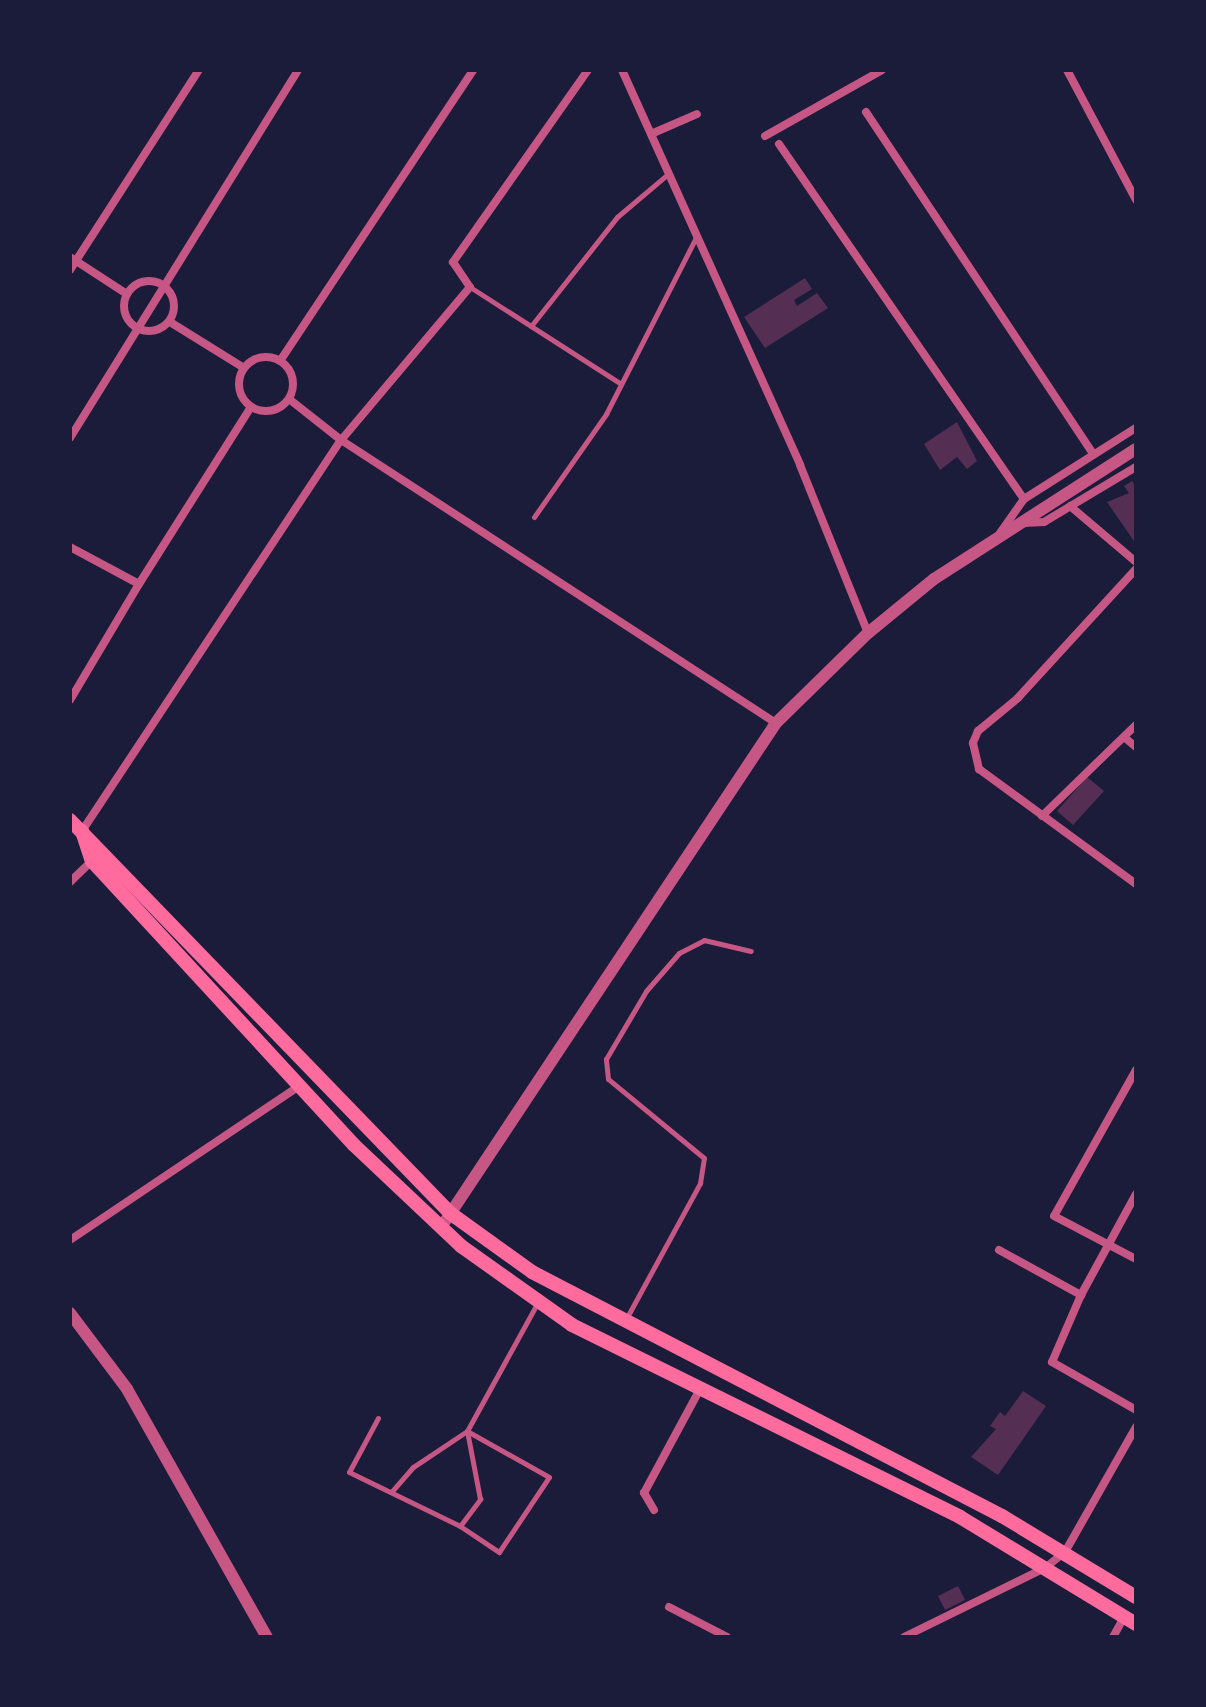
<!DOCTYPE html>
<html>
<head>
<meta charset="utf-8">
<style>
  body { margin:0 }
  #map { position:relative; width:1206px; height:1707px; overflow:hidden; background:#1b1b3a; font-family:Rubik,sans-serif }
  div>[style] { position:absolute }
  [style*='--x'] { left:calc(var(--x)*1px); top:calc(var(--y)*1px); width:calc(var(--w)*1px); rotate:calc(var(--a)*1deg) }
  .building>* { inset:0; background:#542f53 }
  .service>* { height:5px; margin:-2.5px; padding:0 2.5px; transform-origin:2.5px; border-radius:2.5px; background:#c65784 }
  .minor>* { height:8px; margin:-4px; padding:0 4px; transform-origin:4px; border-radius:4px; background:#c65784 }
  .minor>.ring { margin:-4px; padding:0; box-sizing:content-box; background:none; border:8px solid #c65784; border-radius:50% }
  .tertiary>* { height:12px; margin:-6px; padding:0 6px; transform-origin:6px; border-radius:6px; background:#c65784 }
  .primary>* { height:14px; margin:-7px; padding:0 7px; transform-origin:7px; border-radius:7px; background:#ff6b9d }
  span { translate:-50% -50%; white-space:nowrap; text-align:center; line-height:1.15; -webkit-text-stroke:6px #1b1b3a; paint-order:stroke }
  .frame { position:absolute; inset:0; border:72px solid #1b1b3a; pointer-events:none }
</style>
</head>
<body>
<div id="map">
  <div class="building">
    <i style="clip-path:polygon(805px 278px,812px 289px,794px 300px,797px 306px,817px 293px,828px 308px,765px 348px,744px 317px)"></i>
    <i style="clip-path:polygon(957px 422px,977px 461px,967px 469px,957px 457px,940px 470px,924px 444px)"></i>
    <i style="clip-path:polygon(1132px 481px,1136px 487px,1136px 544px,1107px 502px,1129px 493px,1124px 486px)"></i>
    <i style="clip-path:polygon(1087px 777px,1104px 791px,1073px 825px,1057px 811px)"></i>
    <i style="clip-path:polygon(1023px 1391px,1046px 1406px,998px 1475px,971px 1457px,996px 1429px,990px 1426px,1000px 1412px,1005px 1416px)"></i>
    <i style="clip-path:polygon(958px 1586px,965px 1600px,945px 1610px,938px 1596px)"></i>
  </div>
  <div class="service">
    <i style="--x:470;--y:287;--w:179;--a:32.7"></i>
    <i style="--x:531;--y:326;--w:139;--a:-51.7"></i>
    <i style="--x:617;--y:217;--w:68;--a:-40.2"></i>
    <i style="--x:534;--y:517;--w:126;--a:-55"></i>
    <i style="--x:606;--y:414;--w:199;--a:-63"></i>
    <i style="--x:626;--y:1319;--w:155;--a:-61.4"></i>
    <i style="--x:700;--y:1183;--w:25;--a:-81"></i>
    <i style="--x:704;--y:1158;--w:124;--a:-140.5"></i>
    <i style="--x:608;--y:1079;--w:20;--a:-96"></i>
    <i style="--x:606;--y:1059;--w:79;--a:-59.5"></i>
    <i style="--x:646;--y:991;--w:50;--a:-49"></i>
    <i style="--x:679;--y:953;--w:28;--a:-27"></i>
    <i style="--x:704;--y:940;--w:48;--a:13.2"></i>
    <i style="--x:378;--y:1418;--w:61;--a:118.2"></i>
    <i style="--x:349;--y:1472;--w:123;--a:25.9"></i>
    <i style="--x:460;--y:1526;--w:47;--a:33.7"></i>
    <i style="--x:499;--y:1552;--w:90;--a:-56.3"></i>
    <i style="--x:549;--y:1477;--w:94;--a:-150.7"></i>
    <i style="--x:467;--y:1431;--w:65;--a:146.3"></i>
    <i style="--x:413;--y:1467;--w:32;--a:131"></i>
    <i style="--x:460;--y:1526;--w:34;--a:-53"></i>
    <i style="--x:480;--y:1499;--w:69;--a:-100.8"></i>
    <i style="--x:467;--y:1431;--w:147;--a:-61.2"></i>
  </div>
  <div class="minor">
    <i style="--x:588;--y:70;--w:235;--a:125.1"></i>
    <i style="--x:453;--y:262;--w:30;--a:56"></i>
    <i style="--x:470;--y:287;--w:200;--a:130.1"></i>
    <i style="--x:341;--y:440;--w:519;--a:33.05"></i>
    <i style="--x:622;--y:70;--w:433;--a:65.7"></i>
    <i style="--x:800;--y:465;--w:181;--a:68"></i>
    <i style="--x:1067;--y:70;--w:147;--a:62"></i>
    <i style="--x:866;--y:112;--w:410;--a:56.4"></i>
    <i style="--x:651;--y:134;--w:50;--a:-23.5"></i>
    <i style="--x:765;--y:136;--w:134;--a:-29.4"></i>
    <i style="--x:779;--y:144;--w:431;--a:55.4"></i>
    <i style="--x:70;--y:257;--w:68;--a:33"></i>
    <i style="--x:70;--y:270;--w:238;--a:-57.2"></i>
    <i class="ring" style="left:124px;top:281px;width:42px;height:42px"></i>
    <i style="--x:170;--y:322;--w:87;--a:31.9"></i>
    <i class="ring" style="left:239px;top:357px;width:46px;height:46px"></i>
    <i style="--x:280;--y:361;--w:349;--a:-56.4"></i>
    <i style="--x:70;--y:438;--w:433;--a:-58.2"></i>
    <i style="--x:1070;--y:506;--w:87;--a:40.3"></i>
    <i style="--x:1024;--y:523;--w:20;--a:-3"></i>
    <i style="--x:1044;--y:522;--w:107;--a:-30.9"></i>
    <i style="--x:1000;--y:533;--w:42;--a:-54.8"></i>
    <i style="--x:1024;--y:499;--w:133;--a:-32.4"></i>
    <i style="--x:70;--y:547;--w:78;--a:28.2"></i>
    <i style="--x:139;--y:584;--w:135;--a:120.7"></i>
    <i style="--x:1136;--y:569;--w:175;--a:132.5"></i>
    <i style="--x:1018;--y:698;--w:52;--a:140.5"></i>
    <i style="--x:978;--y:731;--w:13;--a:113"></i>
    <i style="--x:973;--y:743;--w:27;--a:77"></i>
    <i style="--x:979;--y:769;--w:195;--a:36.2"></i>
    <i style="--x:139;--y:584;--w:209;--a:-57.7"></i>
    <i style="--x:1124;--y:737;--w:16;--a:40"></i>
    <i style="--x:1042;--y:816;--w:131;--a:-44.1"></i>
    <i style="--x:82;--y:831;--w:469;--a:-56.5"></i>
    <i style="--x:341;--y:440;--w:66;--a:-141.7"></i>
    <i style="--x:70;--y:882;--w:30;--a:-44"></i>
    <i style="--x:1136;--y:1070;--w:167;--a:119.3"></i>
    <i style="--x:1054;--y:1216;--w:93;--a:27.7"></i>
    <i style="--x:70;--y:1240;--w:276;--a:-33.9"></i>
    <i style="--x:999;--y:1250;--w:94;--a:28.8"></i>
    <i style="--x:1081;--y:1295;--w:73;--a:113.4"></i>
    <i style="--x:1052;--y:1362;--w:97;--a:29.7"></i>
    <i style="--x:1081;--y:1295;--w:115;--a:-61.4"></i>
    <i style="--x:654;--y:1510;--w:20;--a:-120"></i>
    <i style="--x:644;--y:1493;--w:118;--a:-61.7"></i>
    <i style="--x:669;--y:1607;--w:65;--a:27.3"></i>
    <i style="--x:904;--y:1637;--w:157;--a:-26.1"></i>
    <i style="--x:1045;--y:1568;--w:26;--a:-39"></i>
    <i style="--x:1065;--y:1552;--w:144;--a:-60.4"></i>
    <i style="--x:1113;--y:1637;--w:23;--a:-61"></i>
  </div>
  <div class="tertiary">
    <i style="--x:446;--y:1220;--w:597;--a:-56.42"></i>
    <i style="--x:776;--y:723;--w:129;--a:-44.4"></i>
    <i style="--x:868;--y:633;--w:85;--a:-39.3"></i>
    <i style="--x:934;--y:579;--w:240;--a:-32.8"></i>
    <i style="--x:70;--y:1313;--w:95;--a:53.1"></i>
    <i style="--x:127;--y:1389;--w:285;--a:60.6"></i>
  </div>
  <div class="primary">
    <i style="--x:70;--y:820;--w:547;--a:45.96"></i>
    <i style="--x:450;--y:1213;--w:101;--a:35.7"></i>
    <i style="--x:532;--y:1272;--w:530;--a:27.44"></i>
    <i style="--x:1002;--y:1516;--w:157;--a:31.2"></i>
    <i style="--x:82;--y:831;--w:32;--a:72"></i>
    <i style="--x:92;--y:861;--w:386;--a:47.3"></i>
    <i style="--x:354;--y:1145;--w:147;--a:43.3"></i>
    <i style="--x:461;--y:1246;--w:136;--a:35.4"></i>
    <i style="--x:572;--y:1325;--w:433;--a:26.3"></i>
    <i style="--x:960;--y:1517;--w:206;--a:31.3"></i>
  </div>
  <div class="frame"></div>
</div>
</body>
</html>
